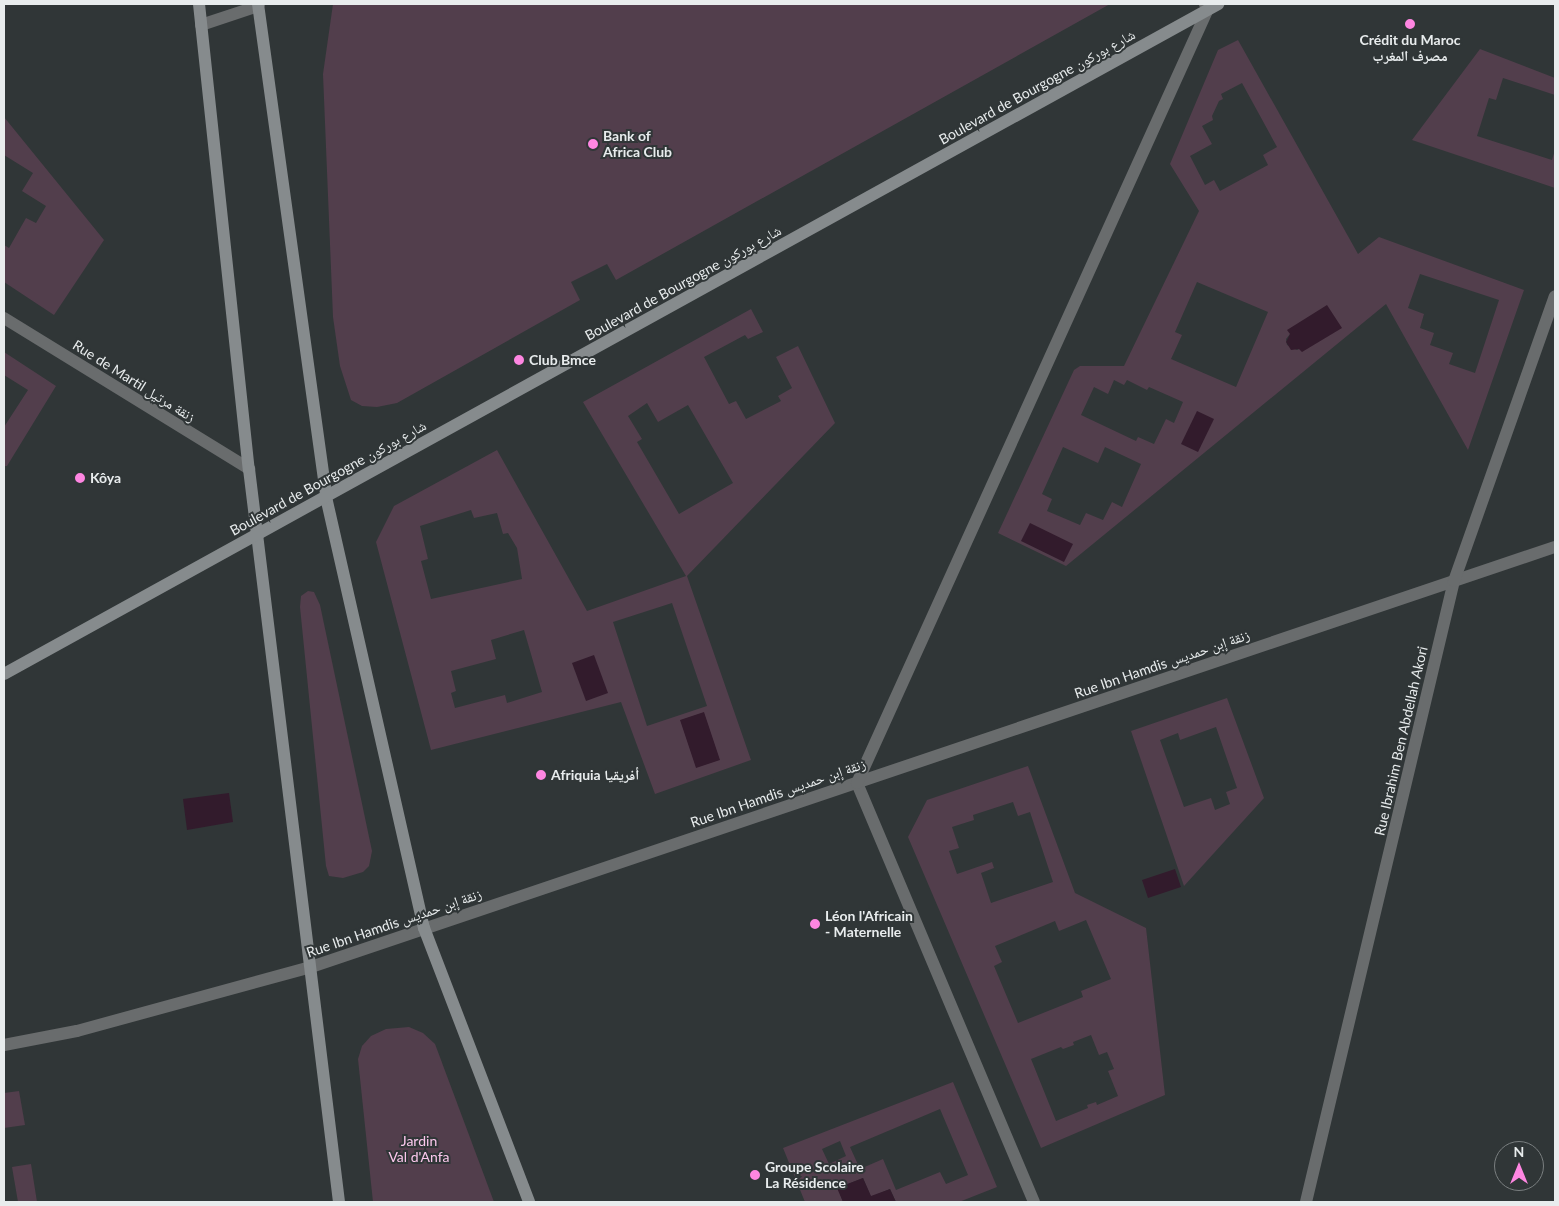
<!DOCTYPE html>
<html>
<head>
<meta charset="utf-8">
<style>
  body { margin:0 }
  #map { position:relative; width:1559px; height:1206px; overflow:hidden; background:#303637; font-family:Lato,"Noto Naskh Arabic",sans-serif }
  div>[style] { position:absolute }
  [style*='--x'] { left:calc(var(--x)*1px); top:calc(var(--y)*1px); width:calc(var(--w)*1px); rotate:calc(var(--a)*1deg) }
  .green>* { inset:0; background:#523e4c }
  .water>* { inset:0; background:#321b2c }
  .street>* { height:12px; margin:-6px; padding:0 6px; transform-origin:6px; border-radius:6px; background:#696c6d }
  .secondary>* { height:12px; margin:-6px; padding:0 6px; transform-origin:6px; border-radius:6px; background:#868b8d }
  .dots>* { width:14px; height:14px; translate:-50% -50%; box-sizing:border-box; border:2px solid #303637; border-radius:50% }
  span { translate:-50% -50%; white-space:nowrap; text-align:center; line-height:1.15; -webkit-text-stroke:4px #303637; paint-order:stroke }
  .poi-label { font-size:14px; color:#e8eced; font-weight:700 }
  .left { translate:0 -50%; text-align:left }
  .street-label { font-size:14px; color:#e8eced }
  .park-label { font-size:14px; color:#fbc7ec }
  .frame { position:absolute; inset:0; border:5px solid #e8eced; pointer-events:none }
  .north { position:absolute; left:1494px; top:1141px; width:50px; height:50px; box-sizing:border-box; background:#303637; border:1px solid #7a7f80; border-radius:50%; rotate:0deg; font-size:14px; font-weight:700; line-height:20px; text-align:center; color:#e8eced }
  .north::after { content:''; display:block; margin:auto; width:18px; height:22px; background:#fe86e1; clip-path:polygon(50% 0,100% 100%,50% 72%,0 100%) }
</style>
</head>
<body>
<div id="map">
  <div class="green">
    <i style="clip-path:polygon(333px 4px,1110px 4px,616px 280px,607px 264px,571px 282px,580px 300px,397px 403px,377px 407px,362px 406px,351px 400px,340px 366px,333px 317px,323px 74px)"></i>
    <i style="clip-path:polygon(evenodd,1238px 40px,1358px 254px,1379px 237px,1524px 290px,1468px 450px,1386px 304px,1066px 566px,998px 533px,1074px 370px,1080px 366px,1124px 366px,1199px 211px,1170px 164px,1218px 50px,1238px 40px,1242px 83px,1277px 147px,1263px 155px,1268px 165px,1220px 191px,1214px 180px,1205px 185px,1190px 156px,1212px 144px,1202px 126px,1213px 120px,1212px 116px,1219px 101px,1223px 99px,1221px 94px,1242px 83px,1238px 40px,1420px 274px,1499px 300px,1475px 373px,1449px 364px,1453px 353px,1430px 345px,1434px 333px,1420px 328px,1424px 314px,1408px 308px,1420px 274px,1238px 40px,1197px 282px,1268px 312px,1236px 387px,1171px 359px,1182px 335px,1175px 332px,1197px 282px,1238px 40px,1290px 334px,1299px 349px,1297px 350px,1287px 345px,1286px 339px,1290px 334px,1238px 40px,1114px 380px,1124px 385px,1127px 380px,1147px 390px,1149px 387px,1183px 402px,1174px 423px,1166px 419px,1154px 444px,1138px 437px,1136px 441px,1081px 415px,1094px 387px,1108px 394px,1114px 380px,1238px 40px,1063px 447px,1098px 463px,1105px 447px,1141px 464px,1122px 507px,1112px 502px,1103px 520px,1086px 513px,1080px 525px,1047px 511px,1052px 499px,1042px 494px,1063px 447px)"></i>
    <i style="clip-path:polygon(1480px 49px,1555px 78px,1555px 95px,1503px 78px,1496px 100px,1489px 98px,1477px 136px,1552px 160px,1555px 150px,1555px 188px,1412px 140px)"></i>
    <i style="clip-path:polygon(4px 117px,104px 240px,54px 315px,4px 282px,4px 245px,9px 248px,26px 218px,36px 223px,46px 206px,22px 191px,33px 173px,4px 155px)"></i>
    <i style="clip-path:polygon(evenodd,751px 309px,763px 332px,748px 339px,745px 335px,704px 357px,729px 404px,736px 401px,746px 419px,781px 401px,778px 396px,792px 388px,776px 357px,798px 346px,835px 423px,687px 576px,751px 760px,655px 794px,621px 702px,431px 750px,376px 542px,394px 506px,497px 450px,587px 611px,686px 576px,583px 402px,751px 309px,647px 403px,658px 422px,688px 405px,733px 483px,679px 514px,637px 442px,642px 439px,628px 416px,647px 403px,751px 309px,471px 510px,474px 518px,497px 513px,503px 534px,508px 533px,517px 548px,522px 579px,431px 599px,421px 561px,428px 559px,420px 526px,471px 510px,751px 309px,672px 603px,707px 706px,647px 726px,613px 622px,672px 603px,751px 309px,524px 630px,542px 692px,507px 703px,505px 695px,455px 708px,451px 693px,456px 691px,451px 671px,496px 659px,491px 640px,524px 630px)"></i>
    <i style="clip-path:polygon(4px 352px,56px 386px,7px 466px,4px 466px,4px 427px,28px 390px,4px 375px)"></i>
    <i style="clip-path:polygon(308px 591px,314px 592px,320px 605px,372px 851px,369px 866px,363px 872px,343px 878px,329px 876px,326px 866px,300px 607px,301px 596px)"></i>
    <i style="clip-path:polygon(evenodd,1227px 698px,1264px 798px,1184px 886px,1131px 731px,1227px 698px,1216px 727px,1237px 788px,1226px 792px,1230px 804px,1215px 810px,1211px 798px,1184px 807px,1160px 740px,1178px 733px,1180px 740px,1216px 727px)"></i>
    <i style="clip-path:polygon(evenodd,1028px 766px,1075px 893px,1146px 928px,1165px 1095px,1041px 1148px,908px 837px,927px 800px,1028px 766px,1013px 802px,1018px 816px,1030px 812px,1053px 882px,991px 903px,981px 873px,994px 868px,992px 862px,957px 874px,949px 851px,959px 848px,952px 827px,974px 820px,973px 815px,1013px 802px,1028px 766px,1086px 920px,1111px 979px,1081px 991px,1083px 997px,1018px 1023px,994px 966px,1002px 962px,995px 946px,1055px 921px,1059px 931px,1086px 920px,1028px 766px,1091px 1035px,1099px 1055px,1107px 1052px,1114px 1069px,1108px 1071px,1118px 1096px,1097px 1105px,1096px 1102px,1087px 1105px,1088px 1108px,1056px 1121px,1031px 1059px,1061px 1047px,1063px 1049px,1074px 1045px,1073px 1042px,1091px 1035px)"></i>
    <i style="clip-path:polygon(409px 1027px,423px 1033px,435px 1044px,494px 1202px,373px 1202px,358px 1059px,362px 1046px,371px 1036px,386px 1029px)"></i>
    <i style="clip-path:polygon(evenodd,953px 1082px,997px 1187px,959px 1202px,896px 1202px,890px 1189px,871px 1197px,863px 1178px,838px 1188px,843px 1202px,805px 1202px,783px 1148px,953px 1082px,940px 1109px,968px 1175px,946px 1184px,940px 1172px,896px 1190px,883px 1159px,860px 1169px,850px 1147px,940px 1109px,953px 1082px,840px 1141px,846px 1156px,829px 1164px,822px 1149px,840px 1141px)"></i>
    <i style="clip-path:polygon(19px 1091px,25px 1125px,4px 1128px,4px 1093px)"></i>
    <i style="clip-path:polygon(31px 1164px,37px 1202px,17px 1202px,18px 1202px,12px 1167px)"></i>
  </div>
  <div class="water">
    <i style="clip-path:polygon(1327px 305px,1342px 328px,1302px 352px,1299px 349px,1291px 350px,1286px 342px,1290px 334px,1287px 330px)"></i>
    <i style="clip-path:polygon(1197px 411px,1214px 419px,1198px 452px,1181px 444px)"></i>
    <i style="clip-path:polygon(1030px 523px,1073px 544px,1064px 562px,1021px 541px)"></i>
    <i style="clip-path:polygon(594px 655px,608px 693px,586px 701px,572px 663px)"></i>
    <i style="clip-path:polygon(704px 712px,720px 760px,696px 768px,680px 720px)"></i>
    <i style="clip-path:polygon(229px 793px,233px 822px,187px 830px,183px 799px)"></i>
    <i style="clip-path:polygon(1175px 869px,1181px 887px,1148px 898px,1142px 880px)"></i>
    <i style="clip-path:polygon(863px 1178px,871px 1196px,890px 1189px,896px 1202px,843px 1202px,837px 1188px)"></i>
  </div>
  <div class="street">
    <i style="--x:201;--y:25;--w:60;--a:-18.4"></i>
    <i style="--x:258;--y:6;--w:2;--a:-63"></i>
    <i style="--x:4;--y:318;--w:288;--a:31.6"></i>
    <i style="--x:4;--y:1045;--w:74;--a:-10.9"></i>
    <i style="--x:77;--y:1031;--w:243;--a:-15.3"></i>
    <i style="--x:311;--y:967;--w:1313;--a:-18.66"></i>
    <i style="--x:1034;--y:1202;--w:455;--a:-112.9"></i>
    <i style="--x:857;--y:783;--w:850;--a:-65.61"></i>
    <i style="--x:1208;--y:9;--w:6;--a:-121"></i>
    <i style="--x:1306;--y:1202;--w:638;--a:-76.6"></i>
    <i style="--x:1454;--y:581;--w:302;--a:-70.5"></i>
  </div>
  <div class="secondary">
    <i style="--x:199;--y:4;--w:468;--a:83.9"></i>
    <i style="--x:249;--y:469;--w:739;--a:83"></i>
    <i style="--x:258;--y:4;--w:498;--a:82.1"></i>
    <i style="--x:326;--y:497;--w:442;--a:77.2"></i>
    <i style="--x:424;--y:928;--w:293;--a:69"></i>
    <i style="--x:4;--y:674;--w:1387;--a:-28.89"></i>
  </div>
  <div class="dots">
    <i style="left:1410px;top:24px;background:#fe86e1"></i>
    <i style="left:593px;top:144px;background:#fe86e1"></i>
    <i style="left:519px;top:360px;background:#fe86e1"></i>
    <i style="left:80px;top:478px;background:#fe86e1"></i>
    <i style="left:541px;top:775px;background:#fe86e1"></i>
    <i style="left:815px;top:924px;background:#fe86e1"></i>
    <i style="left:755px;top:1175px;background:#fe86e1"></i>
  </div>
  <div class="poi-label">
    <span style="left:1410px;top:48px">Crédit du Maroc<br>مصرف المغرب</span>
    <span class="left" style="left:603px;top:144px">Bank of<br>Africa Club</span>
    <span class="left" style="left:529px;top:360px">Club Bmce</span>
    <span class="left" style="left:90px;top:478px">Kôya</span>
    <span class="left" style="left:551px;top:775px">Afriquia أفريقيا</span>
    <span class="left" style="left:825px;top:924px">Léon l'Africain<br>- Maternelle</span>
    <span class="left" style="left:765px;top:1175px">Groupe Scolaire<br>La Résidence</span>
  </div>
  <div class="street-label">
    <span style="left:1037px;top:87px;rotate:-29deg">Boulevard de Bourgogne شارع بوركون</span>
    <span style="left:683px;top:283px;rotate:-29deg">Boulevard de Bourgogne شارع بوركون</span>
    <span style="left:134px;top:381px;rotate:32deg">Rue de Martil زنقة مرتيل</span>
    <span style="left:328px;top:478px;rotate:-29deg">Boulevard de Bourgogne شارع بوركون</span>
    <span style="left:1162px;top:664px;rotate:-19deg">Rue Ibn Hamdis زنقة إبن حمديس</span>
    <span style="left:1401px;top:741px;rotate:-77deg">Rue Ibrahim Ben Abdellah Akori</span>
    <span style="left:778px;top:793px;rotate:-19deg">Rue Ibn Hamdis زنقة إبن حمديس</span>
    <span style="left:394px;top:923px;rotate:-19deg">Rue Ibn Hamdis زنقة إبن حمديس</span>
  </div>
  <div class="park-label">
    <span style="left:419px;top:1149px">Jardin<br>Val d'Anfa</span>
  </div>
  <div class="frame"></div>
  <div class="north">N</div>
</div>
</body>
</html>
